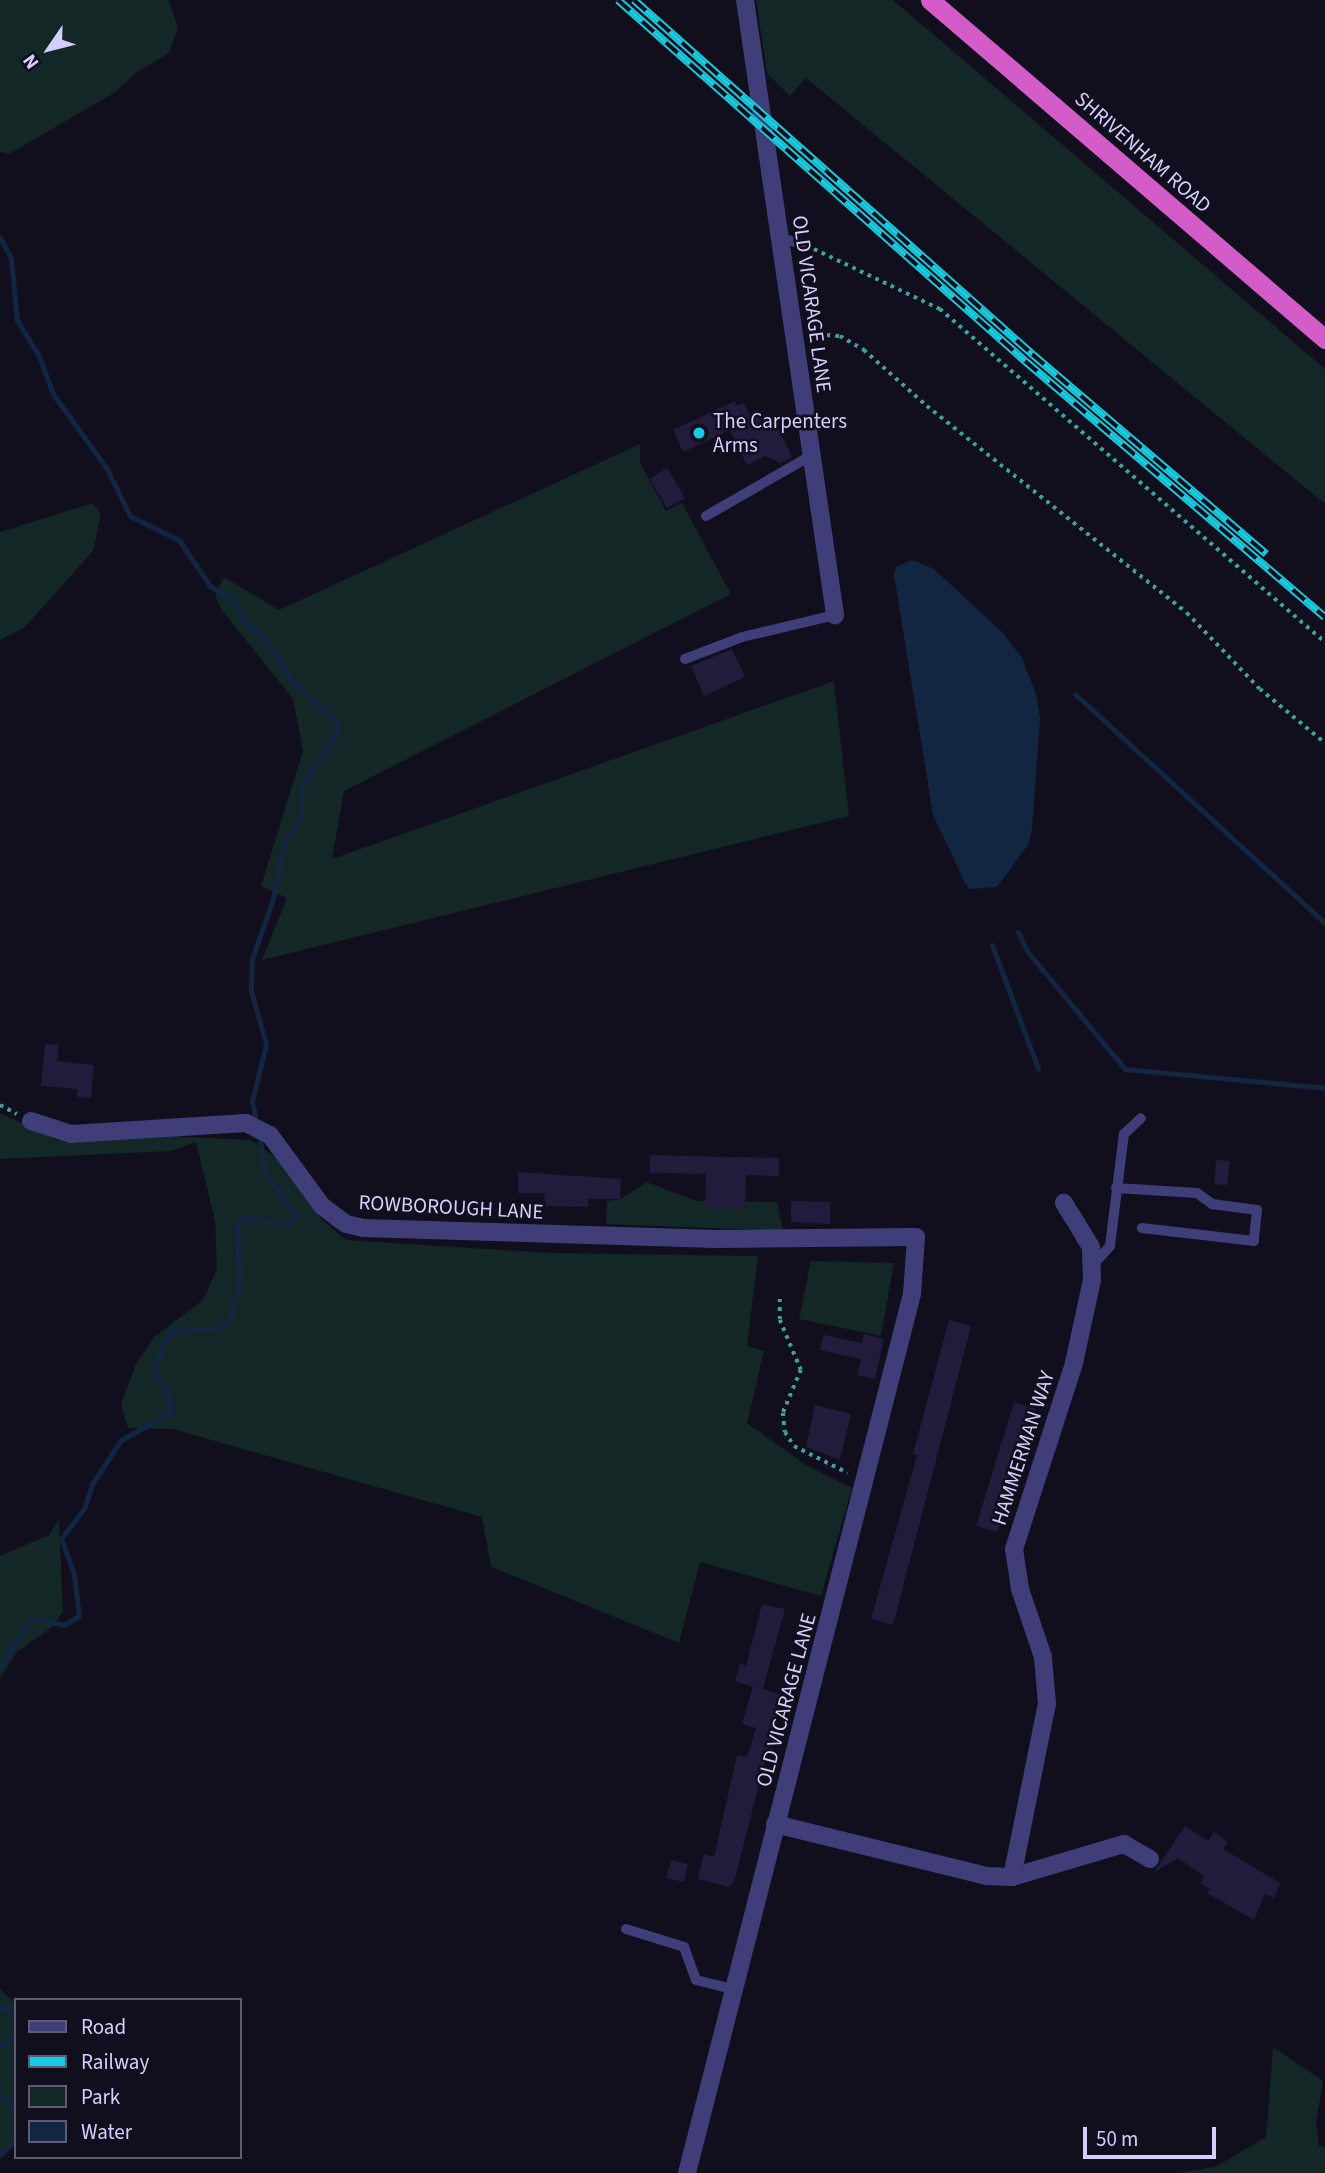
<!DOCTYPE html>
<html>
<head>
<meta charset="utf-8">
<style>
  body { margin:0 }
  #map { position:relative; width:1325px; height:2173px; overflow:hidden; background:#110e1d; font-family:"Source Sans 3",sans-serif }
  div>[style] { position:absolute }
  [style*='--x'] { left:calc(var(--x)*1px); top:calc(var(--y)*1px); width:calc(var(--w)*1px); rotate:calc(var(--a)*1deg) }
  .green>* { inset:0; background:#122726 }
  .water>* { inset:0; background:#122642 }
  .stream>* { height:5px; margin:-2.5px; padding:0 2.5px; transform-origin:2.5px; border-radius:2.5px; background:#122642 }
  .building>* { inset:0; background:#221c3c }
  .path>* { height:3.5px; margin-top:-1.75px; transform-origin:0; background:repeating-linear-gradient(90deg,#39a49d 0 3.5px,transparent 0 8.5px) }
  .service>* { height:10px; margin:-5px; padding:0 5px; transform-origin:5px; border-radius:5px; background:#3f3e78 }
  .minor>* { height:18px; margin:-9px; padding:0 9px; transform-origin:9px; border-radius:9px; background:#3f3e78 }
  .trunk>* { height:19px; margin:-9.5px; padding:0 9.5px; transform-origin:9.5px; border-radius:9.5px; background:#d45cc8 }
  .rail>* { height:8px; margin-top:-4px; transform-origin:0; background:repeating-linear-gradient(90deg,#110e1d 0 16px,#17ccdf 0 32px); box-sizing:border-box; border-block:2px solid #17ccdf }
  .dots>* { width:19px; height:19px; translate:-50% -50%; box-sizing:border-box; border:4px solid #110e1d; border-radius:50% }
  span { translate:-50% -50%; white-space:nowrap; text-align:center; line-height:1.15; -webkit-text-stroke:5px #110e1d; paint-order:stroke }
  .street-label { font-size:21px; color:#d4cffa }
  .poi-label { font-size:21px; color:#d4cffa }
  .left { translate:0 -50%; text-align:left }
  .legend { position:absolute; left:14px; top:1998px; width:228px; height:161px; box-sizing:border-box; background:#110e1d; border:2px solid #5f5b75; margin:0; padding:9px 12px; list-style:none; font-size:21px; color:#d4cffa }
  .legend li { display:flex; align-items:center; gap:14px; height:35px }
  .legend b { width:35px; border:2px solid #5f5b75 }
  .north { position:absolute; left:14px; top:14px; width:70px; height:70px; -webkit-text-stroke:5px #110e1d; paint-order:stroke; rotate:235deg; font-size:19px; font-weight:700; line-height:28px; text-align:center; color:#d4cffa }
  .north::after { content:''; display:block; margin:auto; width:24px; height:32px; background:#d4cffa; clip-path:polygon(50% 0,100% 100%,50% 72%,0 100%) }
  .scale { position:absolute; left:1083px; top:2127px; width:133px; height:32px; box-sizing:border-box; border:4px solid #d4cffa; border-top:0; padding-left:9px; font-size:21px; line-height:24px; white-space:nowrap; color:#d4cffa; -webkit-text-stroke:5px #110e1d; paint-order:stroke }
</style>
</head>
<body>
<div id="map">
  <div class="green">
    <i style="clip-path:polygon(0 0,169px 0,178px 28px,169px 53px,137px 72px,114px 93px,9px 154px,0 152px)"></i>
    <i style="clip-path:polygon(756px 0,893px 0,1325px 369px,1325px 504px,806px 78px,790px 96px,767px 73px)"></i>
    <i style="clip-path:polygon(640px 444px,640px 462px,666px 511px,682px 503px,731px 594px,344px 791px,332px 859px,834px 681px,849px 816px,262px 960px,287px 898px,261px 886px,303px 751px,293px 699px,221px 609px,215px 595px,224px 577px,279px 610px)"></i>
    <i style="clip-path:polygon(93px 503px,101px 514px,93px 551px,25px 627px,0 640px,0 532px)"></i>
    <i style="clip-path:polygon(0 1113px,57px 1140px,77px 1142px,166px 1136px,251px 1140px,275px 1157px,321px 1219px,346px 1240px,549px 1253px,758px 1256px,747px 1346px,764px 1351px,747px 1423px,806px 1465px,852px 1488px,821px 1596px,700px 1562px,679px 1643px,491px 1567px,482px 1517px,173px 1429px,128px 1428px,121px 1404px,136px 1364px,154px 1337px,203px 1300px,217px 1269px,215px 1221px,196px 1142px,171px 1151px,0 1159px)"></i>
    <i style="clip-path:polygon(647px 1182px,696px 1201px,777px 1202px,783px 1231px,606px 1224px,607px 1201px,621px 1199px)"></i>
    <i style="clip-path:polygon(811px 1261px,894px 1263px,881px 1336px,799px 1319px)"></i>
    <i style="clip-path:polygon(59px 1519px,63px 1612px,51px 1628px,16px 1653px,0 1679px,0 1556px,49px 1535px)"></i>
    <i style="clip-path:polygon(0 1989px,16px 2004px,16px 2144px,0 2156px)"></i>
    <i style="clip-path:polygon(1273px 2047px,1323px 2081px,1316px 2123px,1319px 2146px,1325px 2147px,1325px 2173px,1177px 2173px,1215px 2167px,1266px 2137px)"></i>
  </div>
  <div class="water">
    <i style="clip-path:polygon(912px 560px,934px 569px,1003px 633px,1022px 658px,1036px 694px,1040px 718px,1032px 830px,1028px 845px,997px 887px,971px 889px,966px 885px,933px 815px,894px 575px,896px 567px)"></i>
  </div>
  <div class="stream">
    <i style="--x:0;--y:238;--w:23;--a:61"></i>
    <i style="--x:11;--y:258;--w:62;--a:84.5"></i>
    <i style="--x:17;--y:320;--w:42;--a:58.6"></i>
    <i style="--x:39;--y:356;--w:40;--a:69.8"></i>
    <i style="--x:53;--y:394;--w:92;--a:54.2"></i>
    <i style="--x:107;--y:469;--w:52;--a:63.9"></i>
    <i style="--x:130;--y:516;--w:55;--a:26.1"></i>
    <i style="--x:179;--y:540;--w:55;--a:56"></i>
    <i style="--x:210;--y:586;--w:24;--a:30"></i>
    <i style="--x:231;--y:598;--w:30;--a:60"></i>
    <i style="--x:246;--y:624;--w:21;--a:35"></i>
    <i style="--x:263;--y:636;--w:54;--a:57.2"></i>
    <i style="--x:292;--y:681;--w:62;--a:42.4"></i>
    <i style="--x:338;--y:723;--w:8;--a:90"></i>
    <i style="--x:338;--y:731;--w:67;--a:123.5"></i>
    <i style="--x:301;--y:787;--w:31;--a:90"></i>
    <i style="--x:301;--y:818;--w:27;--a:126"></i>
    <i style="--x:285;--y:840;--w:60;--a:101.5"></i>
    <i style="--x:273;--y:899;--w:64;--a:109.3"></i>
    <i style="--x:252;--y:959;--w:32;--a:92"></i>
    <i style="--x:251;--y:991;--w:55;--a:74.2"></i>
    <i style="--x:266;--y:1044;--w:59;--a:103.8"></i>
    <i style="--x:252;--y:1101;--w:21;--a:79"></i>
    <i style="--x:1075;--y:694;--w:339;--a:42.5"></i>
    <i style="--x:1018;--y:932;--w:21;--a:65"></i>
    <i style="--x:1027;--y:951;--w:153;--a:50.3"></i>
    <i style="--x:1125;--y:1069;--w:201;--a:5.4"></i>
    <i style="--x:992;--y:945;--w:132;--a:69.6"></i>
    <i style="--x:0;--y:1667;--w:59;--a:-56.9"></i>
    <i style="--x:32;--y:1618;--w:33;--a:12"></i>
    <i style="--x:64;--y:1625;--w:17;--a:-31"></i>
    <i style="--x:79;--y:1616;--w:42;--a:-96.8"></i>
    <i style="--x:74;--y:1574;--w:37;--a:-110"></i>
    <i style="--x:61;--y:1539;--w:38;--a:-53"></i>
    <i style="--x:84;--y:1509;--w:26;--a:-72"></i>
    <i style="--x:92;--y:1484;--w:53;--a:-56.6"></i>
    <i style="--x:121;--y:1440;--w:56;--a:-28.9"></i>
    <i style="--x:170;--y:1413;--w:15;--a:-90"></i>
    <i style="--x:170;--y:1398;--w:33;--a:-119"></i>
    <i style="--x:154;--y:1369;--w:35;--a:-68"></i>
    <i style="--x:167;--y:1336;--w:9;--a:-36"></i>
    <i style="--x:174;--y:1331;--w:42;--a:-2.7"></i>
    <i style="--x:216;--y:1329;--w:15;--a:-32"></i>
    <i style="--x:229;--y:1321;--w:37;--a:-74"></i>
    <i style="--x:239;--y:1285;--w:63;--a:-91.8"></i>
    <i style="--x:237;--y:1222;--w:10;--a:-29"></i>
    <i style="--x:246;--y:1217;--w:38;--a:11"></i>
    <i style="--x:283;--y:1224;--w:16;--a:-27"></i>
    <i style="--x:297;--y:1217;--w:52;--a:-126.4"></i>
    <i style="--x:266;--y:1175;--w:41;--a:-99.9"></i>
    <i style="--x:0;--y:2008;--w:17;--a:17"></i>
    <i style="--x:0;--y:2046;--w:19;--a:-32"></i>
    <i style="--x:0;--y:2094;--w:21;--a:41"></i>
    <i style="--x:0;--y:2155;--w:22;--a:-43"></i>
  </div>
  <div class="building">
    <i style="clip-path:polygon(735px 401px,737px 406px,744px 403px,749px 414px,755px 410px,762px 423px,773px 418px,792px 457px,781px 463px,765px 456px,747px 465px,730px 430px,683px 452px,673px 430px)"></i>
    <i style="clip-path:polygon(667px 468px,685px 498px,667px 508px,650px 479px)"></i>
    <i style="clip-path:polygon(732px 649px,745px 677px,704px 696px,691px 666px)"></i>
    <i style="clip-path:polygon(45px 1044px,59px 1045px,57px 1061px,94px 1065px,91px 1098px,77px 1097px,77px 1089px,41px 1086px)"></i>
    <i style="clip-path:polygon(650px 1155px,779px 1158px,779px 1176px,746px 1175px,745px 1209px,705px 1208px,706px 1174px,650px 1173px)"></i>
    <i style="clip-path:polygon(1216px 1160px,1230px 1161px,1227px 1185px,1214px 1184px)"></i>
    <i style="clip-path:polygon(518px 1172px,621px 1179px,620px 1199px,588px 1199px,588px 1207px,546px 1206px,544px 1193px,518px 1193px)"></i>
    <i style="clip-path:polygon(791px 1201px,830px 1202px,830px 1224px,791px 1222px)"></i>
    <i style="clip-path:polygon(949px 1320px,971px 1326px,893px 1625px,871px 1619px,917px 1455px,913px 1454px)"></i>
    <i style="clip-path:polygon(864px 1334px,884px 1339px,875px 1379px,857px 1375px,861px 1359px,820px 1350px,824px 1335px,862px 1343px)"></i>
    <i style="clip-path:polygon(1014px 1402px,1036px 1409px,998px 1532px,976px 1526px)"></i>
    <i style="clip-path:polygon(815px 1405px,851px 1414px,840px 1460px,806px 1447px)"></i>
    <i style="clip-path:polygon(762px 1604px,785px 1609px,763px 1689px,782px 1695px,734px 1882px,729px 1887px,698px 1879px,704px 1854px,714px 1857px,737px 1755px,747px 1757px,756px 1728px,742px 1724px,753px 1686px,757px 1688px,735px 1681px,740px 1664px,746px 1666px)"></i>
    <i style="clip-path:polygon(1185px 1826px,1208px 1841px,1214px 1832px,1228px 1842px,1223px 1849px,1280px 1883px,1274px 1898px,1265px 1894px,1254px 1920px,1207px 1893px,1210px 1889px,1200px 1883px,1204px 1876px,1178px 1858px,1154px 1872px)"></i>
    <i style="clip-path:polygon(671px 1860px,688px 1864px,684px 1882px,666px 1878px)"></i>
  </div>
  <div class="path">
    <i style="--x:814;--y:249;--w:140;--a:25.5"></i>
    <i style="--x:940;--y:309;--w:509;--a:40.86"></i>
    <i style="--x:810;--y:334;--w:30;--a:4"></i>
    <i style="--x:840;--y:336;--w:28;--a:30"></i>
    <i style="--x:864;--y:350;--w:84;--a:41.6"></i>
    <i style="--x:927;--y:406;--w:332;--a:38.5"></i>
    <i style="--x:1187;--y:613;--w:105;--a:46.2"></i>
    <i style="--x:1260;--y:689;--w:85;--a:39.7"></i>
    <i style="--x:0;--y:1105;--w:19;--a:28"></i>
    <i style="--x:780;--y:1299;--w:21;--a:90"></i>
    <i style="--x:780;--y:1320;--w:54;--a:67.2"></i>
    <i style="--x:801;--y:1370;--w:47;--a:112.7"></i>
    <i style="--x:783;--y:1413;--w:19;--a:84"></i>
    <i style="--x:785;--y:1432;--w:17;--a:57"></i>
    <i style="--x:794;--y:1446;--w:60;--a:26.6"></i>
  </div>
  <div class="service">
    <i style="--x:779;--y:237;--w:25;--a:18"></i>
    <i style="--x:706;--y:516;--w:122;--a:-29.9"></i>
    <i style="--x:685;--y:659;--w:61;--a:-21.1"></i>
    <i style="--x:742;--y:637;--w:96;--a:-13.3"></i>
    <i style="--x:1116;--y:1188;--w:81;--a:3.5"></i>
    <i style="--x:1197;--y:1193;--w:19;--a:36"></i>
    <i style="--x:1212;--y:1204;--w:45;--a:7.6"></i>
    <i style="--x:1257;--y:1210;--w:31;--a:96"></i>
    <i style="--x:1254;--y:1241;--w:113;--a:-173.4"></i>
    <i style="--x:1093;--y:1265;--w:25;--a:-48"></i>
    <i style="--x:1110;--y:1246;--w:113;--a:-82.9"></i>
    <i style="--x:1124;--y:1134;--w:23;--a:-43"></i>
    <i style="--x:626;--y:1929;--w:61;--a:17.2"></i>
    <i style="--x:684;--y:1947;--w:35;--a:70"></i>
    <i style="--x:696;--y:1980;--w:38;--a:14"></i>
  </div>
  <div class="minor">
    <i style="--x:745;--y:0;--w:622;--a:81.67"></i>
    <i style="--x:31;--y:1121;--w:42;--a:18"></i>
    <i style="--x:71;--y:1134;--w:175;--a:-3.6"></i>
    <i style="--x:246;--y:1123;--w:27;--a:27"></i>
    <i style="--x:270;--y:1135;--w:88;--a:53.8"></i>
    <i style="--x:322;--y:1206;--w:30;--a:37"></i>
    <i style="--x:346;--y:1224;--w:17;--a:13"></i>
    <i style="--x:363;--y:1228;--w:354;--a:1.8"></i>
    <i style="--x:717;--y:1239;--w:199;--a:-0.6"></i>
    <i style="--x:916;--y:1237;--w:57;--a:94"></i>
    <i style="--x:912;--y:1294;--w:907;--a:104.36"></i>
    <i style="--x:775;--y:1824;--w:217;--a:13.8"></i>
    <i style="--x:986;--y:1876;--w:26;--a:2"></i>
    <i style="--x:1012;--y:1877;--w:117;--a:-16.4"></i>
    <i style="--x:1124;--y:1844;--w:30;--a:30"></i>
    <i style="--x:1012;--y:1877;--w:177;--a:-78.6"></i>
    <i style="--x:1047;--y:1704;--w:47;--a:-94.9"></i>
    <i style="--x:1043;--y:1657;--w:72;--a:-108.7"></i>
    <i style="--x:1020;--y:1589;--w:40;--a:-98.5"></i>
    <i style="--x:1014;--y:1549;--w:195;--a:-72.1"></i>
    <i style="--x:1074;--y:1363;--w:85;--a:-77.8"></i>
    <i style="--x:1092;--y:1280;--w:33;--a:-92"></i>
    <i style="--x:1091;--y:1247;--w:52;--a:-121.5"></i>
  </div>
  <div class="trunk">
    <i style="--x:930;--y:0;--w:521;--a:40.64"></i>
  </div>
  <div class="rail">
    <i style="--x:618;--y:0;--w:544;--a:41.57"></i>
    <i style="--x:1025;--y:361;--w:394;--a:40.5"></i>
    <i style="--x:634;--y:0;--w:533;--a:41.65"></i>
    <i style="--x:1032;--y:354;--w:308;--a:40.5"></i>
  </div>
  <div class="dots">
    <i style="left:699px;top:433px;background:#17ccdf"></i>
  </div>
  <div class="street-label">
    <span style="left:1143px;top:152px;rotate:41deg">SHRIVENHAM ROAD</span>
    <span style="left:812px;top:304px;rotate:82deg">OLD VICARAGE LANE</span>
    <span style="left:451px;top:1207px;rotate:3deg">ROWBOROUGH LANE</span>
    <span style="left:1023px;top:1448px;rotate:-72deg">HAMMERMAN WAY</span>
    <span style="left:786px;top:1700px;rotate:-75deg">OLD VICARAGE LANE</span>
  </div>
  <div class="poi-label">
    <span class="left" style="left:713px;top:433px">The Carpenters<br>Arms</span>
  </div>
  <ul class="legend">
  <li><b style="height:9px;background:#3f3e78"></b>Road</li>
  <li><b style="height:9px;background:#17ccdf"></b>Railway</li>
  <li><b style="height:19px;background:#122726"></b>Park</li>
  <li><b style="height:19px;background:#122642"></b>Water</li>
  </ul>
  <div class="north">N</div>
  <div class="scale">50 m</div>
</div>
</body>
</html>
